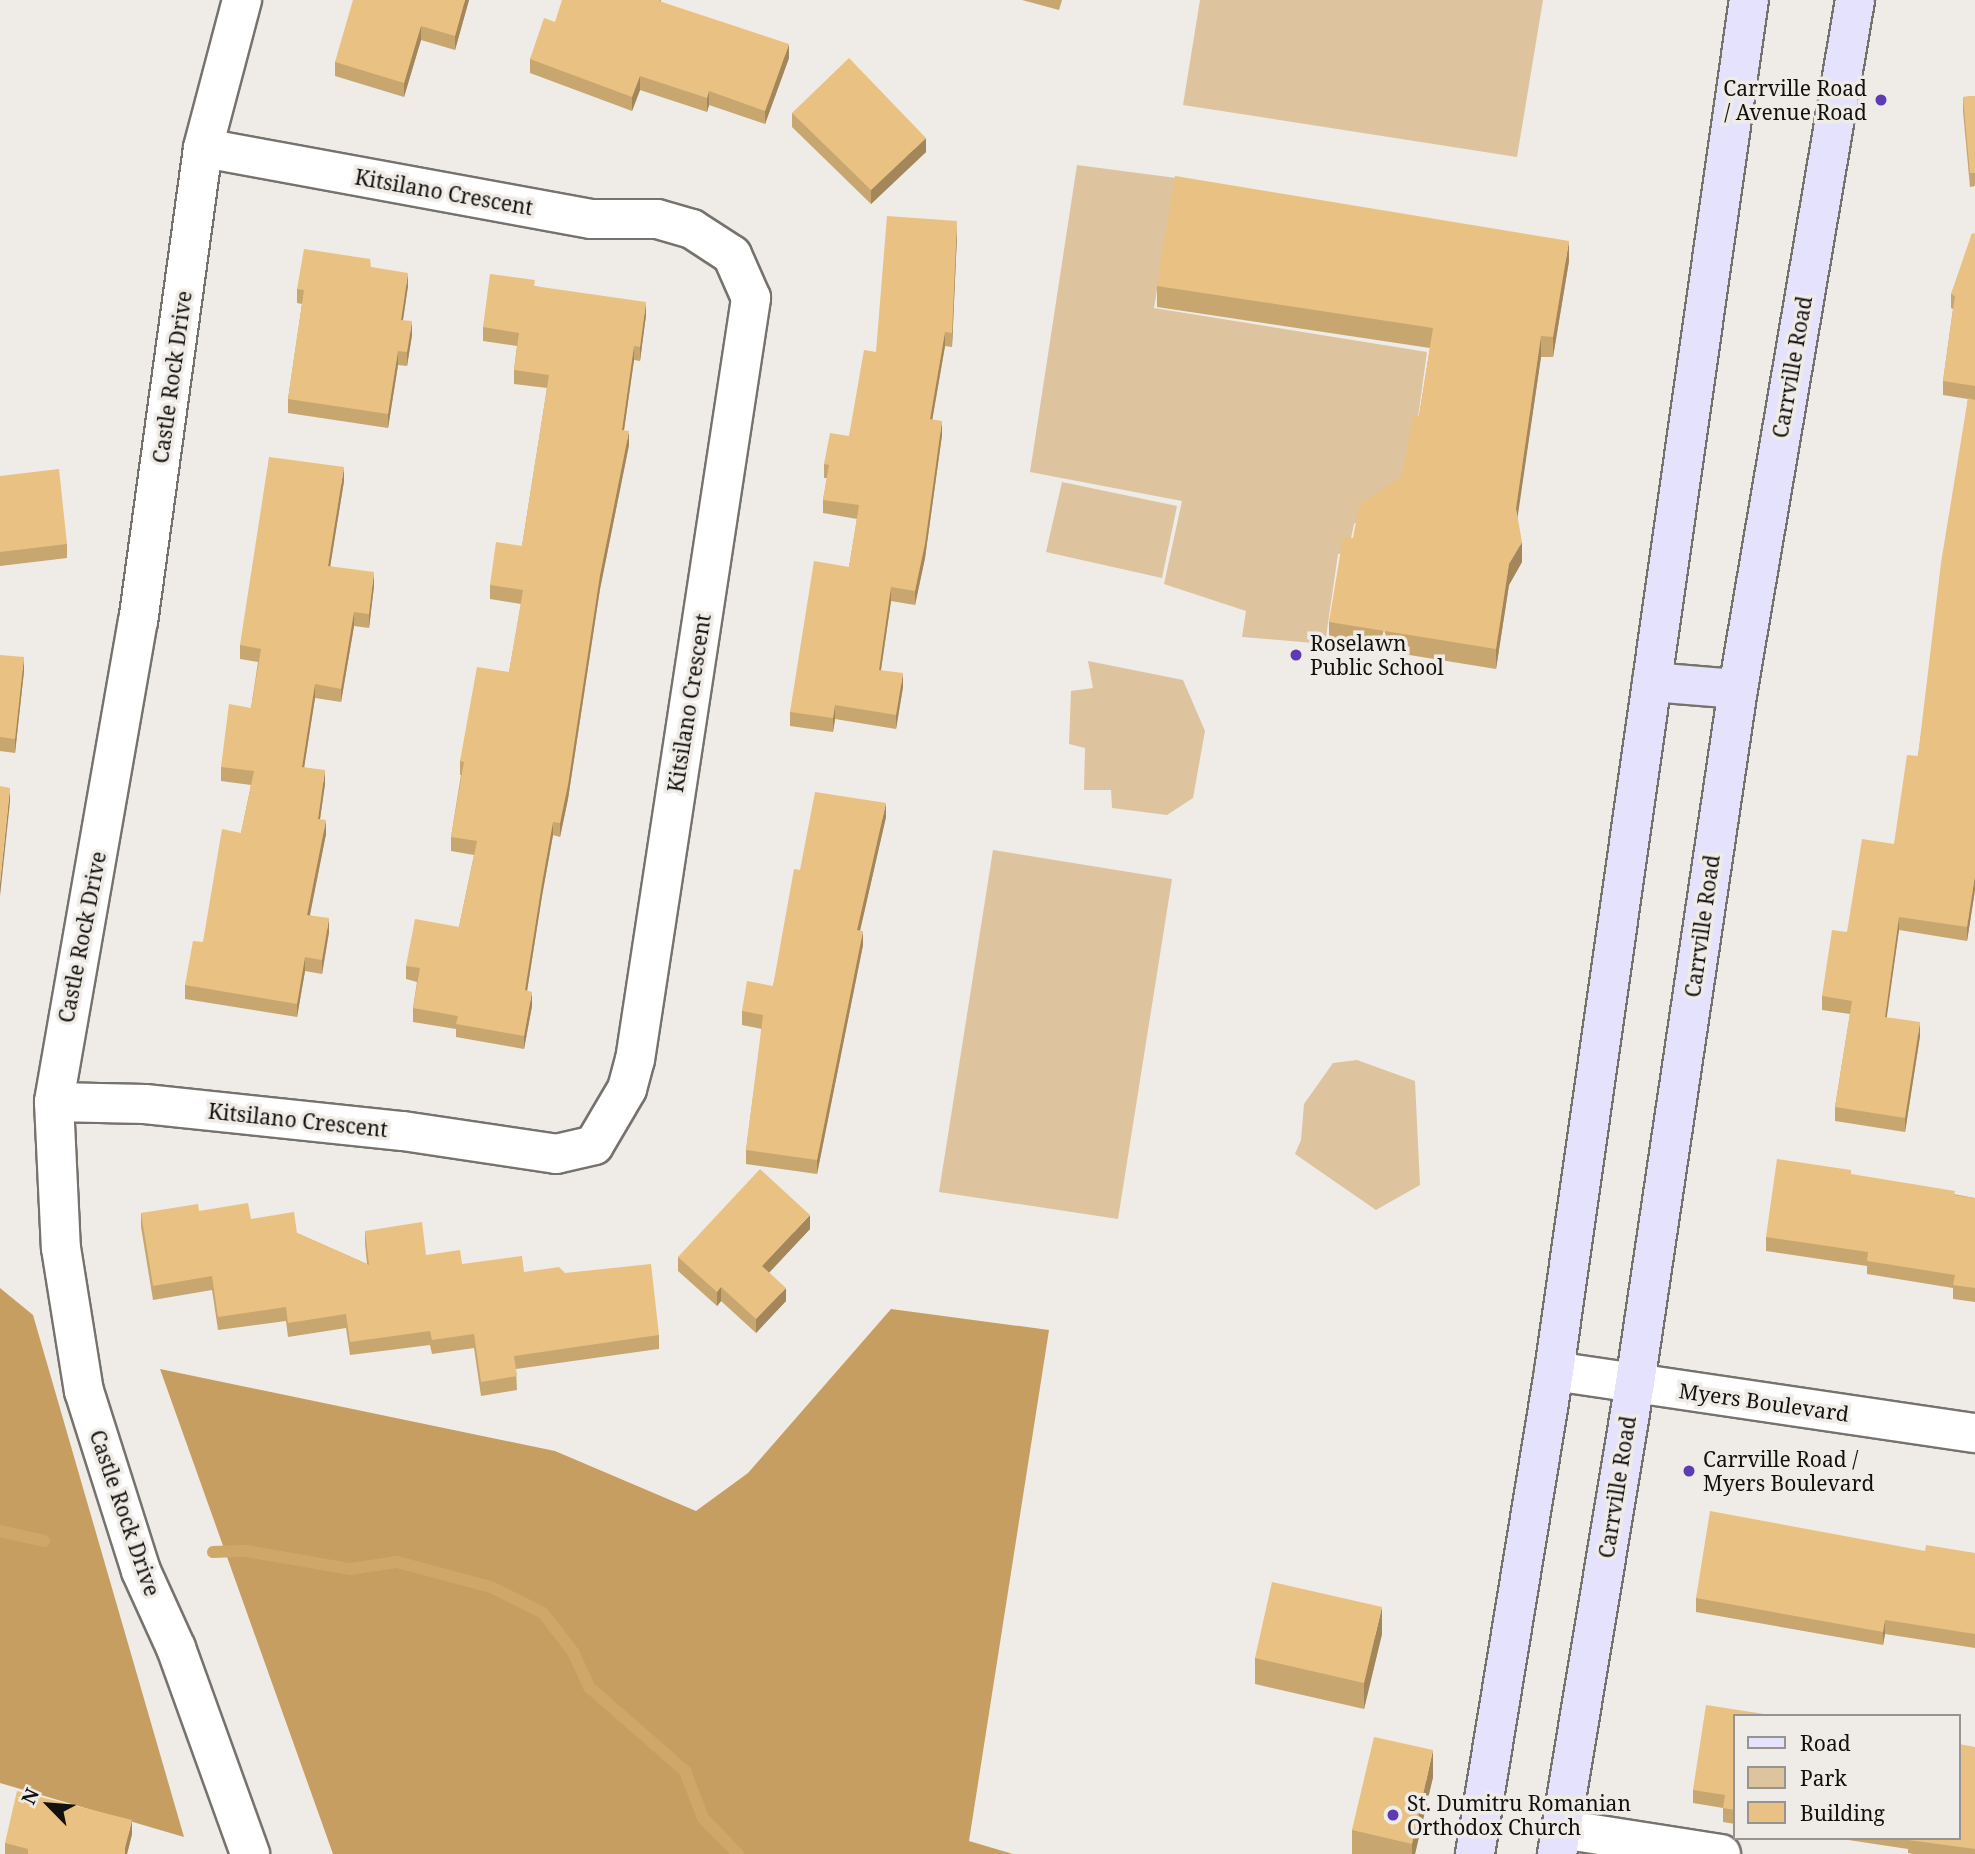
<!DOCTYPE html>
<html>
<head>
<meta charset="utf-8">
<style>
  body { margin:0 }
  #map { position:relative; width:1975px; height:1854px; overflow:hidden; background:#efebe6; font-family:"Noto Serif",serif }
  div>[style] { position:absolute }
  [style*='--x'] { left:calc(var(--x)*1px); top:calc(var(--y)*1px); width:calc(var(--w)*1px); rotate:calc(var(--a)*1deg) }
  .green>* { inset:0; background:#ddc49e }
  .forest>* { inset:0; background:#c69e61 }
  .stream>* { height:12px; margin:-6px; padding:0 6px; transform-origin:6px; border-radius:6px; background:#cea769 }
  .roads { filter:drop-shadow(2px 0 #76736e) drop-shadow(-2px 0 #76736e) drop-shadow(0 2px #76736e) drop-shadow(0 -2px #76736e) }
  .minor>* { height:38px; margin:-19px; padding:0 19px; transform-origin:19px; border-radius:19px; background:#fff }
  .major>* { height:38px; margin:-19px; padding:0 19px; transform-origin:19px; border-radius:19px; background:#e5e2fd }
  .wall>* { inset:0; background:#c8a670 }
  .shaded-wall>* { inset:0; background:#a3875b }
  .building>* { inset:0; background:#e9c182 }
  .dots>* { width:19px; height:19px; translate:-50% -50%; box-sizing:border-box; border:4px solid #efebe6; border-radius:50% }
  span { translate:-50% -50%; white-space:nowrap; text-align:center; line-height:1.15; -webkit-text-stroke:7px #efebe6; paint-order:stroke }
  .poi-label { font-size:21px; color:#131110 }
  .right { translate:-100% -50%; text-align:right }
  .left { translate:0 -50%; text-align:left }
  .street-label { font-size:21px; color:#131110 }
  .legend { position:absolute; left:1733px; top:1714px; width:228px; height:126px; box-sizing:border-box; background:#efebe6; border:2px solid #979490; margin:0; padding:9px 12px; list-style:none; font-size:21px; color:#131110 }
  .legend li { display:flex; align-items:center; gap:14px; height:35px }
  .legend b { width:35px; border:2px solid #979490 }
  .north { position:absolute; left:14px; top:1770px; width:70px; height:70px; -webkit-text-stroke:5px #efebe6; paint-order:stroke; rotate:295deg; font-size:19px; font-weight:700; line-height:28px; text-align:center; color:#131110 }
  .north::after { content:''; display:block; margin:auto; width:24px; height:32px; background:#131110; clip-path:polygon(50% 0,100% 100%,50% 72%,0 100%) }
</style>
</head>
<body>
<div id="map">
  <div class="green">
    <i style="clip-path:polygon(1200px 0,1543px 0,1517px 157px,1183px 105px)"></i>
    <i style="clip-path:polygon(1077px 165px,1176px 178px,1154px 308px,1427px 352px,1416px 432px,1410px 435px,1397px 506px,1379px 504px,1354px 524px,1348px 553px,1338px 554px,1325px 644px,1242px 637px,1246px 611px,1164px 584px,1182px 501px,1030px 472px)"></i>
    <i style="clip-path:polygon(1062px 482px,1177px 506px,1162px 578px,1046px 552px)"></i>
    <i style="clip-path:polygon(1088px 661px,1183px 680px,1205px 731px,1193px 798px,1167px 815px,1112px 808px,1111px 790px,1084px 790px,1085px 748px,1069px 744px,1071px 691px,1093px 688px)"></i>
    <i style="clip-path:polygon(993px 850px,1172px 879px,1118px 1219px,939px 1192px)"></i>
    <i style="clip-path:polygon(1357px 1060px,1415px 1081px,1420px 1185px,1376px 1210px,1295px 1154px,1301px 1140px,1304px 1104px,1333px 1063px)"></i>
  </div>
  <div class="forest">
    <i style="clip-path:polygon(0 1288px,33px 1315px,184px 1837px,0 1783px)"></i>
    <i style="clip-path:polygon(891px 1309px,1049px 1330px,969px 1841px,1013px 1854px,333px 1854px,160px 1369px,555px 1451px,696px 1511px,748px 1473px)"></i>
  </div>
  <div class="stream">
    <i style="--x:0;--y:1531;--w:45;--a:12.8"></i>
    <i style="--x:213;--y:1552;--w:33;--a:-2"></i>
    <i style="--x:246;--y:1551;--w:106;--a:9.8"></i>
    <i style="--x:350;--y:1569;--w:48;--a:-8.5"></i>
    <i style="--x:397;--y:1562;--w:97;--a:14.9"></i>
    <i style="--x:491;--y:1587;--w:58;--a:26.6"></i>
    <i style="--x:543;--y:1613;--w:49;--a:52.4"></i>
    <i style="--x:573;--y:1652;--w:38;--a:65"></i>
    <i style="--x:589;--y:1687;--w:128;--a:41.2"></i>
    <i style="--x:685;--y:1771;--w:50;--a:69"></i>
    <i style="--x:703;--y:1818;--w:50;--a:45.8"></i>
  </div>
  <div class="roads">
    <div class="minor">
      <i style="--x:242;--y:0;--w:153;--a:104.8"></i>
      <i style="--x:203;--y:148;--w:476;--a:97.8"></i>
      <i style="--x:138;--y:620;--w:489;--a:99.9"></i>
      <i style="--x:54;--y:1102;--w:146;--a:87.3"></i>
      <i style="--x:61;--y:1248;--w:145;--a:80.9"></i>
      <i style="--x:84;--y:1391;--w:189;--a:72.4"></i>
      <i style="--x:141;--y:1571;--w:85;--a:65.6"></i>
      <i style="--x:176;--y:1648;--w:219;--a:70.2"></i>
      <i style="--x:54;--y:1102;--w:91;--a:1.3"></i>
      <i style="--x:145;--y:1104;--w:259;--a:6"></i>
      <i style="--x:403;--y:1131;--w:155;--a:8.5"></i>
      <i style="--x:556;--y:1154;--w:39;--a:-13"></i>
      <i style="--x:594;--y:1145;--w:65;--a:-59.5"></i>
      <i style="--x:627;--y:1089;--w:30;--a:-75"></i>
      <i style="--x:635;--y:1060;--w:771;--a:-81.34"></i>
      <i style="--x:751;--y:298;--w:47;--a:-113.8"></i>
      <i style="--x:732;--y:255;--w:48;--a:-147"></i>
      <i style="--x:692;--y:229;--w:36;--a:-164"></i>
      <i style="--x:657;--y:219;--w:66;--a:180"></i>
      <i style="--x:591;--y:219;--w:394;--a:-169.6"></i>
      <i style="--x:1554;--y:1371;--w:426;--a:8.4"></i>
      <i style="--x:1561;--y:1829;--w:162;--a:8.9"></i>
    </div>
    <div class="major">
      <i style="--x:1652;--y:682;--w:86;--a:4.7"></i>
      <i style="--x:1475;--y:1854;--w:489;--a:-80.7"></i>
      <i style="--x:1554;--y:1371;--w:1385;--a:-81.91"></i>
      <i style="--x:1557;--y:1854;--w:477;--a:-80.6"></i>
      <i style="--x:1635;--y:1383;--w:702;--a:-81.56"></i>
      <i style="--x:1738;--y:689;--w:699;--a:-80.36"></i>
    </div>
  </div>
  <div class="wall">
    <i style="clip-path:polygon(469px 0,455px 50px,421px 40px,404px 97px,335px 76px,335px 62px)"></i>
    <i style="clip-path:polygon(661px 0,661px 2px,789px 58px,765px 124px,709px 105px,707px 112px,640px 90px,632px 111px,530px 73px,530px 59px,555px 22px)"></i>
    <i style="clip-path:polygon(1022px 0,1062px 0,1059px 10px)"></i>
    <i style="clip-path:polygon(1975px 96px,1975px 186px,1970px 187px,1963px 111px,1963px 97px)"></i>
    <i style="clip-path:polygon(792px 113px,926px 152px,871px 204px,792px 127px)"></i>
    <i style="clip-path:polygon(1975px 234px,1975px 890px,1967px 941px,1899px 930px,1886px 1017px,1920px 1036px,1905px 1132px,1835px 1121px,1835px 1107px,1850px 1014px,1822px 1010px,1822px 996px,1847px 932px,1894px 844px,1918px 756px,1968px 399px,1943px 395px,1943px 381px,1953px 309px,1951px 308px,1951px 294px)"></i>
    <i style="clip-path:polygon(957px 235px,952px 347px,945px 346px,932px 420px,942px 435px,925px 558px,915px 605px,891px 601px,881px 670px,903px 687px,896px 729px,835px 719px,833px 732px,790px 726px,790px 712px,849px 567px,857px 519px,823px 513px,823px 500px,827px 478px,824px 478px,824px 464px,849px 436px,876px 352px)"></i>
    <i style="clip-path:polygon(1569px 261px,1553px 357px,1541px 357px,1517px 517px,1522px 562px,1509px 585px,1496px 669px,1329px 642px,1329px 622px,1353px 538px,1402px 476px,1419px 416px,1430px 348px,1157px 307px,1157px 286px)"></i>
    <i style="clip-path:polygon(371px 267px,408px 286px,403px 320px,412px 335px,407px 366px,398px 365px,388px 428px,288px 413px,288px 399px,302px 304px,297px 303px,297px 289px)"></i>
    <i style="clip-path:polygon(535px 286px,646px 315px,640px 361px,634px 360px,624px 430px,629px 445px,600px 589px,568px 799px,560px 837px,553px 835px,542px 896px,527px 991px,532px 1006px,524px 1049px,456px 1037px,456px 1029px,413px 1022px,413px 1008px,417px 982px,406px 979px,406px 966px,459px 927px,474px 855px,451px 851px,451px 837px,461px 775px,460px 775px,460px 761px,509px 672px,521px 604px,490px 599px,490px 585px,522px 546px,547px 388px,514px 384px,514px 370px,517px 346px,483px 341px,483px 327px)"></i>
    <i style="clip-path:polygon(0 476px,67px 544px,67px 558px,0 566px)"></i>
    <i style="clip-path:polygon(344px 481px,330px 566px,374px 586px,369px 628px,354px 626px,341px 702px,315px 698px,304px 767px,325px 784px,320px 819px,326px 834px,310px 915px,329px 932px,322px 974px,305px 971px,297px 1017px,185px 999px,185px 985px,203px 942px,241px 833px,251px 785px,221px 781px,221px 767px,251px 708px,258px 662px,240px 659px,240px 645px)"></i>
    <i style="clip-path:polygon(0 655px,24px 671px,15px 753px,0 751px)"></i>
    <i style="clip-path:polygon(886px 817px,860px 930px,863px 945px,817px 1174px,746px 1164px,746px 1150px,762px 1029px,742px 1025px,742px 1011px,773px 986px,800px 870px)"></i>
    <i style="clip-path:polygon(1851px 1175px,1975px 1198px,1975px 1302px,1953px 1299px,1953px 1288px,1867px 1274px,1867px 1266px,1766px 1251px,1766px 1237px)"></i>
    <i style="clip-path:polygon(199px 1211px,251px 1219px,297px 1233px,367px 1264px,365px 1244px,365px 1231px,426px 1255px,462px 1264px,524px 1272px,565px 1273px,659px 1335px,659px 1349px,516px 1369px,517px 1390px,481px 1396px,474px 1348px,432px 1354px,430px 1345px,350px 1355px,346px 1328px,288px 1337px,286px 1321px,218px 1330px,212px 1290px,153px 1300px,141px 1227px,141px 1213px)"></i>
    <i style="clip-path:polygon(810px 1229px,769px 1273px,786px 1301px,756px 1333px,721px 1301px,717px 1306px,678px 1271px,678px 1257px)"></i>
    <i style="clip-path:polygon(1925px 1551px,1975px 1553px,1975px 1648px,1885px 1634px,1883px 1645px,1696px 1612px,1696px 1598px)"></i>
    <i style="clip-path:polygon(1382px 1634px,1364px 1709px,1255px 1684px,1255px 1658px)"></i>
    <i style="clip-path:polygon(1735px 1716px,1735px 1824px,1723px 1822px,1723px 1808px,1693px 1803px,1693px 1790px)"></i>
    <i style="clip-path:polygon(1975px 1747px,1975px 1854px,1913px 1854px,1908px 1853px,1908px 1849px,1835px 1838px,1959px 1838px)"></i>
    <i style="clip-path:polygon(1433px 1777px,1415px 1854px,1352px 1854px,1352px 1830px)"></i>
    <i style="clip-path:polygon(132px 1834px,127px 1854px,5px 1854px,5px 1843px)"></i>
  </div>
  <div class="shaded-wall">
    <i style="clip-path:polygon(465px 0,469px 0,455px 50px,455px 36px)"></i>
    <i style="clip-path:polygon(421px 26px,421px 40px,404px 97px,404px 83px)"></i>
    <i style="clip-path:polygon(789px 44px,789px 58px,765px 124px,765px 111px)"></i>
    <i style="clip-path:polygon(640px 76px,640px 90px,632px 111px,632px 97px)"></i>
    <i style="clip-path:polygon(709px 91px,709px 105px,707px 112px,707px 98px)"></i>
    <i style="clip-path:polygon(926px 138px,926px 152px,871px 204px,871px 190px)"></i>
    <i style="clip-path:polygon(957px 221px,957px 235px,952px 347px,952px 333px)"></i>
    <i style="clip-path:polygon(1569px 241px,1569px 261px,1553px 357px,1553px 337px)"></i>
    <i style="clip-path:polygon(408px 273px,408px 286px,401px 333px,401px 320px)"></i>
    <i style="clip-path:polygon(646px 302px,646px 315px,640px 361px,640px 347px)"></i>
    <i style="clip-path:polygon(412px 321px,412px 335px,407px 366px,407px 352px)"></i>
    <i style="clip-path:polygon(945px 332px,945px 346px,930px 433px,930px 419px)"></i>
    <i style="clip-path:polygon(1541px 336px,1541px 357px,1516px 528px,1516px 508px)"></i>
    <i style="clip-path:polygon(634px 346px,634px 360px,622px 444px,622px 430px)"></i>
    <i style="clip-path:polygon(398px 351px,398px 365px,388px 428px,388px 414px)"></i>
    <i style="clip-path:polygon(942px 421px,942px 435px,925px 558px,915px 605px,915px 591px)"></i>
    <i style="clip-path:polygon(629px 431px,629px 445px,600px 589px,568px 799px,560px 837px,560px 823px,600px 575px)"></i>
    <i style="clip-path:polygon(344px 467px,344px 481px,328px 580px,328px 566px)"></i>
    <i style="clip-path:polygon(1522px 542px,1522px 562px,1509px 585px,1496px 669px,1496px 649px,1509px 564px)"></i>
    <i style="clip-path:polygon(374px 572px,374px 586px,369px 628px,369px 614px)"></i>
    <i style="clip-path:polygon(891px 587px,891px 601px,879px 683px,879px 670px)"></i>
    <i style="clip-path:polygon(354px 612px,354px 626px,341px 702px,341px 689px)"></i>
    <i style="clip-path:polygon(24px 657px,24px 671px,15px 753px,15px 739px)"></i>
    <i style="clip-path:polygon(903px 673px,903px 687px,896px 729px,896px 715px)"></i>
    <i style="clip-path:polygon(315px 684px,315px 698px,302px 781px,302px 767px)"></i>
    <i style="clip-path:polygon(835px 705px,835px 719px,833px 732px,833px 718px)"></i>
    <i style="clip-path:polygon(325px 770px,325px 784px,318px 833px,318px 819px)"></i>
    <i style="clip-path:polygon(10px 788px,10px 802px,0 896px,0 883px)"></i>
    <i style="clip-path:polygon(886px 803px,886px 817px,857px 944px,857px 930px)"></i>
    <i style="clip-path:polygon(326px 820px,326px 834px,307px 929px,307px 915px)"></i>
    <i style="clip-path:polygon(553px 822px,553px 835px,542px 896px,525px 1004px,525px 990px,542px 883px)"></i>
    <i style="clip-path:polygon(1975px 876px,1975px 890px,1967px 941px,1967px 927px)"></i>
    <i style="clip-path:polygon(1899px 917px,1899px 930px,1885px 1030px,1885px 1017px)"></i>
    <i style="clip-path:polygon(329px 918px,329px 932px,322px 974px,322px 960px)"></i>
    <i style="clip-path:polygon(863px 931px,863px 945px,817px 1174px,817px 1160px)"></i>
    <i style="clip-path:polygon(305px 957px,305px 971px,297px 1017px,297px 1004px)"></i>
    <i style="clip-path:polygon(532px 992px,532px 1006px,524px 1049px,524px 1036px)"></i>
    <i style="clip-path:polygon(1920px 1022px,1920px 1036px,1905px 1132px,1905px 1118px)"></i>
    <i style="clip-path:polygon(810px 1215px,810px 1229px,762px 1280px,762px 1266px)"></i>
    <i style="clip-path:polygon(721px 1287px,721px 1301px,717px 1306px,717px 1292px)"></i>
    <i style="clip-path:polygon(786px 1288px,786px 1301px,756px 1333px,756px 1319px)"></i>
    <i style="clip-path:polygon(1382px 1607px,1382px 1634px,1364px 1709px,1364px 1683px)"></i>
    <i style="clip-path:polygon(1885px 1620px,1885px 1634px,1883px 1645px,1883px 1632px)"></i>
    <i style="clip-path:polygon(1433px 1750px,1433px 1777px,1415px 1854px,1412px 1854px,1412px 1844px)"></i>
    <i style="clip-path:polygon(132px 1820px,132px 1834px,127px 1854px,125px 1854px,125px 1848px)"></i>
  </div>
  <div class="building">
    <i style="clip-path:polygon(353px 0,465px 0,455px 36px,421px 26px,404px 83px,335px 62px)"></i>
    <i style="clip-path:polygon(562px 0,659px 0,659px 1px,789px 44px,765px 111px,709px 91px,707px 98px,640px 76px,632px 97px,530px 59px,544px 18px,555px 22px)"></i>
    <i style="clip-path:polygon(849px 58px,926px 138px,871px 190px,792px 113px)"></i>
    <i style="clip-path:polygon(1975px 96px,1975px 173px,1970px 173px,1963px 97px)"></i>
    <i style="clip-path:polygon(1175px 176px,1569px 241px,1553px 337px,1541px 336px,1516px 508px,1522px 542px,1509px 564px,1496px 649px,1329px 622px,1343px 537px,1353px 538px,1359px 506px,1402px 476px,1413px 416px,1419px 416px,1433px 328px,1157px 286px)"></i>
    <i style="clip-path:polygon(887px 216px,957px 221px,952px 333px,945px 332px,930px 419px,942px 421px,925px 544px,915px 591px,891px 587px,879px 670px,903px 673px,896px 715px,835px 705px,833px 718px,790px 712px,814px 561px,849px 567px,859px 505px,823px 500px,829px 465px,824px 464px,830px 433px,849px 436px,864px 350px,876px 352px)"></i>
    <i style="clip-path:polygon(1972px 233px,1975px 234px,1975px 386px,1943px 381px,1955px 296px,1951px 294px)"></i>
    <i style="clip-path:polygon(304px 249px,370px 259px,371px 267px,408px 273px,401px 320px,412px 321px,407px 352px,398px 351px,388px 414px,288px 399px,304px 290px,297px 289px)"></i>
    <i style="clip-path:polygon(490px 274px,535px 280px,534px 286px,646px 302px,640px 347px,634px 346px,622px 430px,629px 431px,600px 575px,568px 785px,560px 823px,553px 822px,542px 883px,525px 990px,532px 992px,524px 1036px,456px 1024px,458px 1016px,413px 1008px,420px 968px,406px 966px,415px 919px,459px 927px,477px 841px,451px 837px,464px 762px,460px 761px,477px 667px,509px 672px,523px 590px,490px 585px,496px 542px,522px 546px,549px 375px,514px 370px,519px 333px,483px 327px)"></i>
    <i style="clip-path:polygon(1968px 398px,1975px 400px,1975px 876px,1967px 927px,1899px 917px,1885px 1017px,1920px 1022px,1905px 1118px,1835px 1107px,1852px 1001px,1822px 996px,1832px 930px,1847px 932px,1862px 839px,1894px 844px,1907px 755px,1918px 756px,1941px 563px)"></i>
    <i style="clip-path:polygon(269px 457px,344px 467px,328px 566px,374px 572px,369px 614px,354px 612px,341px 689px,315px 684px,302px 767px,325px 770px,318px 819px,326px 820px,307px 915px,329px 918px,322px 960px,305px 957px,297px 1004px,185px 985px,193px 941px,203px 942px,222px 829px,241px 833px,254px 771px,221px 767px,229px 704px,251px 708px,261px 649px,240px 645px)"></i>
    <i style="clip-path:polygon(59px 469px,67px 544px,0 552px,0 476px)"></i>
    <i style="clip-path:polygon(0 655px,24px 657px,15px 739px,0 737px)"></i>
    <i style="clip-path:polygon(0 786px,10px 788px,0 883px)"></i>
    <i style="clip-path:polygon(815px 792px,886px 803px,857px 930px,863px 931px,817px 1160px,746px 1150px,763px 1015px,742px 1011px,747px 981px,773px 986px,794px 869px,800px 870px)"></i>
    <i style="clip-path:polygon(1777px 1159px,1851px 1170px,1851px 1174px,1955px 1191px,1954px 1195px,1975px 1198px,1975px 1288px,1953px 1285px,1955px 1275px,1867px 1261px,1868px 1252px,1766px 1237px)"></i>
    <i style="clip-path:polygon(760px 1169px,810px 1215px,762px 1266px,786px 1288px,756px 1319px,721px 1287px,717px 1292px,678px 1257px)"></i>
    <i style="clip-path:polygon(248px 1203px,251px 1219px,294px 1212px,297px 1233px,369px 1265px,365px 1231px,422px 1222px,426px 1255px,460px 1250px,462px 1264px,522px 1256px,524px 1272px,559px 1267px,565px 1273px,651px 1264px,659px 1335px,514px 1356px,517px 1376px,481px 1382px,474px 1334px,432px 1340px,430px 1331px,350px 1342px,346px 1314px,288px 1323px,286px 1307px,218px 1317px,212px 1276px,153px 1286px,141px 1213px,198px 1204px,199px 1211px)"></i>
    <i style="clip-path:polygon(1710px 1511px,1925px 1551px,1926px 1545px,1975px 1553px,1975px 1634px,1885px 1620px,1883px 1632px,1696px 1598px)"></i>
    <i style="clip-path:polygon(1272px 1582px,1382px 1607px,1364px 1683px,1255px 1658px)"></i>
    <i style="clip-path:polygon(1706px 1705px,1777px 1716px,1735px 1716px,1735px 1810px,1723px 1808px,1725px 1795px,1693px 1790px)"></i>
    <i style="clip-path:polygon(1374px 1737px,1433px 1750px,1412px 1844px,1352px 1830px)"></i>
    <i style="clip-path:polygon(1959px 1744px,1975px 1747px,1975px 1849px,1908px 1840px,1908px 1838px,1959px 1838px)"></i>
    <i style="clip-path:polygon(17px 1791px,132px 1820px,125px 1848px,125px 1854px,28px 1854px,28px 1849px,5px 1843px)"></i>
  </div>
  <div class="dots">
    <i style="left:1881px;top:100px;background:#5c3bb3"></i>
    <i style="left:1296px;top:655px;background:#5c3bb3"></i>
    <i style="left:1689px;top:1471px;background:#5c3bb3"></i>
    <i style="left:1393px;top:1815px;background:#5c3bb3"></i>
  </div>
  <div class="poi-label">
    <span class="right" style="left:1867px;top:100px">Carrville Road<br>/ Avenue Road</span>
    <span class="left" style="left:1310px;top:655px">Roselawn<br>Public School</span>
    <span class="left" style="left:1703px;top:1471px">Carrville Road /<br>Myers Boulevard</span>
    <span class="left" style="left:1407px;top:1815px">St. Dumitru Romanian<br>Orthodox Church</span>
  </div>
  <div class="street-label">
    <span style="left:444px;top:192px;rotate:10deg">Kitsilano Crescent</span>
    <span style="left:1792px;top:367px;rotate:-80deg">Carrville Road</span>
    <span style="left:172px;top:377px;rotate:-82deg">Castle Rock Drive</span>
    <span style="left:689px;top:703px;rotate:-81deg">Kitsilano Crescent</span>
    <span style="left:1702px;top:926px;rotate:-82deg">Carrville Road</span>
    <span style="left:82px;top:937px;rotate:-79deg">Castle Rock Drive</span>
    <span style="left:298px;top:1120px;rotate:6deg">Kitsilano Crescent</span>
    <span style="left:1764px;top:1402px;rotate:8deg">Myers Boulevard</span>
    <span style="left:1617px;top:1487px;rotate:-81deg">Carrville Road</span>
    <span style="left:125px;top:1513px;rotate:71deg">Castle Rock Drive</span>
  </div>
  <ul class="legend">
  <li><b style="height:9px;background:#e5e2fd"></b>Road</li>
  <li><b style="height:19px;background:#ddc49e"></b>Park</li>
  <li><b style="height:19px;background:#e9c182"></b>Building</li>
  </ul>
  <div class="north">N</div>
</div>
</body>
</html>
